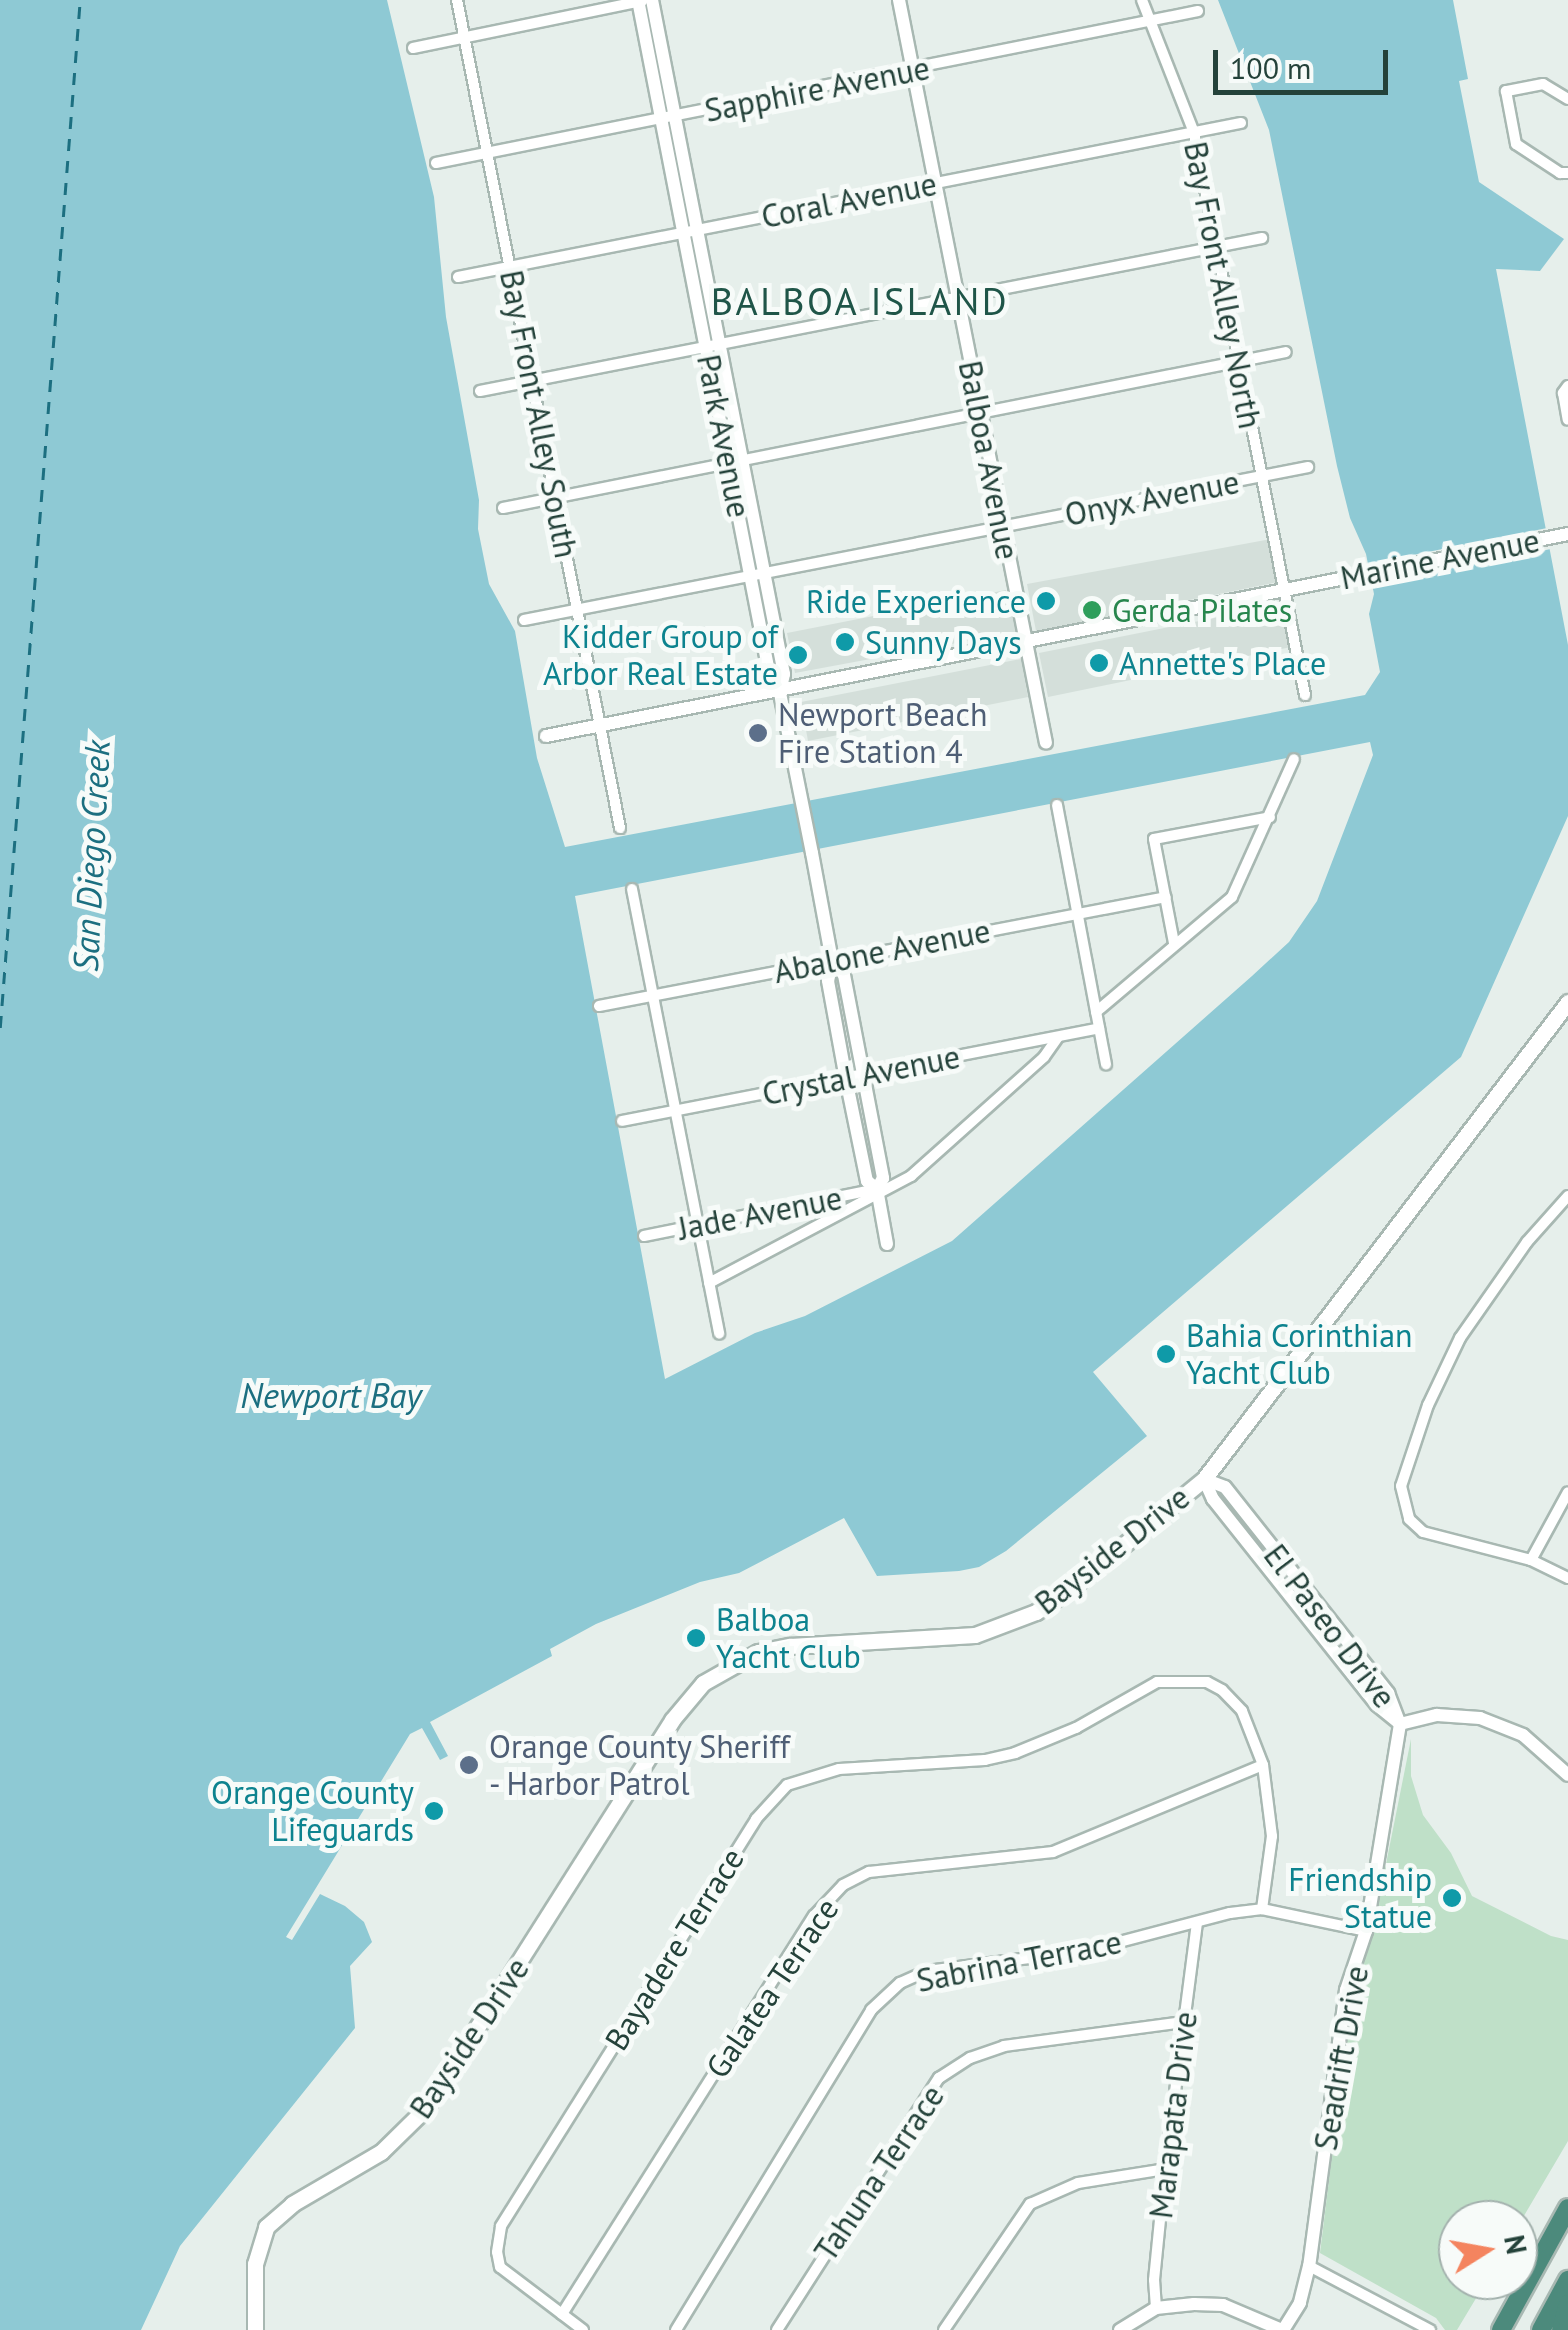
<!DOCTYPE html>
<html>
<head>
<meta charset="utf-8">
<style>
  body { margin:0 }
  #map { position:relative; width:1568px; height:2330px; overflow:hidden; background:#e6efeb; font-family:"PT Sans",sans-serif }
  div>[style] { position:absolute }
  [style*='--x'] { left:calc(var(--x)*1px); top:calc(var(--y)*1px); width:calc(var(--w)*1px); rotate:calc(var(--a)*1deg) }
  .built>* { inset:0; background:#d4dfda }
  .green>* { inset:0; background:#bfe0c8 }
  .water>* { inset:0; background:#8ec9d4 }
  .pier>* { inset:0; background:#e6efeb }
  .ferry>* { height:2.5px; margin-top:-1.25px; transform-origin:0; background:repeating-linear-gradient(90deg,#1c6f80 0 12px,transparent 0 22px) }
  .roads { filter:drop-shadow(2px 0 #a8b8b2) drop-shadow(-2px 0 #a8b8b2) drop-shadow(0 2px #a8b8b2) drop-shadow(0 -2px #a8b8b2) }
  .minor>* { height:10px; margin:-5px; padding:0 5px; transform-origin:5px; border-radius:5px; background:#fff }
  .tertiary>* { height:12px; margin:-6px; padding:0 6px; transform-origin:6px; border-radius:6px; background:#fff }
  .secondary>* { height:15px; margin:-7.5px; padding:0 7.5px; transform-origin:7.5px; border-radius:7.5px; background:#fff }
  .trunk>* { height:18px; margin:-9px; padding:0 9px; transform-origin:9px; border-radius:9px; background:#4c8a7c }
  .dots>* { width:28px; height:28px; translate:-50% -50%; box-sizing:border-box; border:5px solid #f7fbf9; border-radius:50% }
  span { translate:-50% -50%; white-space:nowrap; text-align:center; line-height:1.15; -webkit-text-stroke:10px #f7fbf9; paint-order:stroke }
  .street-label { font-size:32px; color:#24423a }
  .culture-label { font-size:32px; color:#0d838f }
  .right { translate:-100% -50%; text-align:right }
  .left { translate:0 -50%; text-align:left }
  .leisure-label { font-size:32px; color:#27864d }
  .service-label { font-size:32px; color:#4e5e75 }
  .water-label { font-size:35px; color:#1c6f80; font-style:italic }
  .quarter-label { font-size:38px; color:#1f5548; letter-spacing:2.5px }
  .north { position:absolute; left:1438px; top:2200px; width:100px; height:100px; box-sizing:border-box; background:#f7fbf9; border:2px solid #a3b1ad; border-radius:50%; rotate:79deg; font-size:28px; font-weight:700; line-height:40px; text-align:center; color:#24423a }
  .north::after { content:''; display:block; margin:auto; width:35px; height:45px; background:#f4845f; clip-path:polygon(50% 0,100% 100%,50% 72%,0 100%) }
  .scale { position:absolute; left:1213px; top:50px; width:175px; height:45px; box-sizing:border-box; border:5px solid #24423a; border-top:0; padding-left:12px; font-size:30px; line-height:35px; white-space:nowrap; color:#24423a; -webkit-text-stroke:8px #f7fbf9; paint-order:stroke }
</style>
</head>
<body>
<div id="map">
  <div class="built">
    <i style="clip-path:polygon(1271px 539px,1278px 582px,1036px 631px,1027px 584px)"></i>
    <i style="clip-path:polygon(1006px 590px,1016px 632px,795px 673px,787px 633px)"></i>
    <i style="clip-path:polygon(1284px 604px,1291px 647px,1048px 697px,1039px 653px)"></i>
    <i style="clip-path:polygon(1021px 659px,1028px 697px,808px 741px,801px 702px)"></i>
  </div>
  <div class="green">
    <i style="clip-path:polygon(1411px 1739px,1411px 1776px,1423px 1815px,1451px 1853px,1472px 1896px,1551px 1936px,1568px 1940px,1568px 2141px,1518px 2226px,1518px 2220px,1458px 2220px,1458px 2280px,1487px 2280px,1457px 2330px,1445px 2330px,1436px 2318px,1320px 2253px,1352px 1992px,1373px 1929px)"></i>
  </div>
  <div class="water">
    <i style="clip-path:polygon(evenodd,0 0,387px 0,434px 197px,446px 317px,479px 500px,478px 529px,489px 584px,515px 631px,537px 758px,565px 847px,1365px 695px,1380px 672px,1369px 614px,1374px 594px,1366px 554px,1350px 518px,1337px 466px,1269px 130px,1218px 0,1453px 0,1468px 79px,1459px 81px,1479px 182px,1564px 239px,1540px 271px,1496px 269px,1568px 645px,1568px 816px,1461px 1057px,1093px 1372px,1147px 1436px,1006px 1551px,979px 1567px,959px 1571px,877px 1576px,844px 1518px,739px 1573px,700px 1582px,596px 1624px,550px 1649px,552px 1656px,430px 1722px,448px 1756px,440px 1760px,422px 1728px,410px 1734px,286px 1937px,292px 1940px,320px 1894px,345px 1906px,364px 1922px,372px 1942px,350px 1966px,355px 2028px,180px 2246px,141px 2330px,0 2330px,0 0,1370px 742px,1373px 755px,1317px 901px,1289px 942px,1252px 976px,952px 1241px,805px 1316px,755px 1333px,665px 1379px,575px 896px,1370px 742px)"></i>
  </div>
  <div class="pier">
    <i style="clip-path:polygon(1547px 528px,1551px 549px,1367px 585px,1363px 565px)"></i>
  </div>
  <div class="ferry">
    <i style="--x:0;--y:1028;--w:1031;--a:-85.55"></i>
  </div>
  <div class="roads">
    <div class="minor">
      <i style="--x:457;--y:0;--w:844;--a:78.86"></i>
      <i style="--x:1142;--y:0;--w:143;--a:68.6"></i>
      <i style="--x:1194;--y:133;--w:573;--a:78.83"></i>
      <i style="--x:413;--y:48;--w:234;--a:-11.6"></i>
      <i style="--x:1568;--y:99;--w:29;--a:-149"></i>
      <i style="--x:1543;--y:84;--w:38;--a:169"></i>
      <i style="--x:1506;--y:91;--w:54;--a:79.3"></i>
      <i style="--x:1516;--y:144;--w:53;--a:33.4"></i>
      <i style="--x:1560;--y:173;--w:8;--a:0"></i>
      <i style="--x:436;--y:163;--w:777;--a:-11.28"></i>
      <i style="--x:458;--y:277;--w:798;--a:-11.13"></i>
      <i style="--x:1568;--y:386;--w:9;--a:126"></i>
      <i style="--x:1563;--y:393;--w:27;--a:80"></i>
      <i style="--x:480;--y:391;--w:797;--a:-11.07"></i>
      <i style="--x:503;--y:508;--w:798;--a:-11.27"></i>
      <i style="--x:524;--y:620;--w:799;--a:-11.04"></i>
      <i style="--x:1057;--y:805;--w:264;--a:79.3"></i>
      <i style="--x:632;--y:889;--w:453;--a:78.9"></i>
      <i style="--x:1174;--y:943;--w:106;--a:-100.9"></i>
      <i style="--x:1154;--y:839;--w:118;--a:-10.7"></i>
      <i style="--x:599;--y:1006;--w:577;--a:-10.88"></i>
      <i style="--x:1096;--y:1012;--w:178;--a:-40.2"></i>
      <i style="--x:1232;--y:897;--w:151;--a:-65.8"></i>
      <i style="--x:622;--y:1121;--w:486;--a:-11"></i>
      <i style="--x:1568;--y:1196;--w:62;--a:131.7"></i>
      <i style="--x:1527;--y:1242;--w:117;--a:124.9"></i>
      <i style="--x:1460;--y:1338;--w:74;--a:115.5"></i>
      <i style="--x:1428;--y:1405;--w:85;--a:108.4"></i>
      <i style="--x:1401;--y:1486;--w:34;--a:76"></i>
      <i style="--x:1409;--y:1519;--w:19;--a:43"></i>
      <i style="--x:1423;--y:1532;--w:112;--a:14.5"></i>
      <i style="--x:1531;--y:1560;--w:41;--a:25.9"></i>
      <i style="--x:644;--y:1236;--w:238;--a:-11.4"></i>
      <i style="--x:709;--y:1283;--w:229;--a:-27.9"></i>
      <i style="--x:911;--y:1176;--w:178;--a:-41.8"></i>
      <i style="--x:1044;--y:1057;--w:24;--a:-55"></i>
      <i style="--x:1531;--y:1560;--w:77;--a:-61.4"></i>
      <i style="--x:1309;--y:2266;--w:137;--a:27.9"></i>
      <i style="--x:1156;--y:2308;--w:28;--a:-94"></i>
      <i style="--x:1154;--y:2280;--w:112;--a:-84.3"></i>
      <i style="--x:1165;--y:2169;--w:249;--a:-82.6"></i>
      <i style="--x:562;--y:2314;--w:471;--a:-57.7"></i>
      <i style="--x:814;--y:1916;--w:42;--a:-46.9"></i>
      <i style="--x:843;--y:1885;--w:29;--a:-27"></i>
      <i style="--x:869;--y:1872;--w:185;--a:-6.2"></i>
      <i style="--x:1053;--y:1852;--w:227;--a:-22.5"></i>
      <i style="--x:583;--y:2330;--w:104;--a:-142.8"></i>
      <i style="--x:500;--y:2267;--w:15;--a:-101"></i>
      <i style="--x:497;--y:2252;--w:26;--a:-81"></i>
      <i style="--x:501;--y:2226;--w:480;--a:-57.9"></i>
      <i style="--x:756;--y:1819;--w:46;--a:-47.6"></i>
      <i style="--x:787;--y:1785;--w:54;--a:-17.1"></i>
      <i style="--x:839;--y:1769;--w:146;--a:-3.5"></i>
      <i style="--x:985;--y:1760;--w:31;--a:-13"></i>
      <i style="--x:1015;--y:1753;--w:66;--a:-22.3"></i>
      <i style="--x:1076;--y:1728;--w:93;--a:-29.6"></i>
      <i style="--x:1157;--y:1682;--w:50;--a:0"></i>
      <i style="--x:1207;--y:1682;--w:17;--a:28"></i>
      <i style="--x:1222;--y:1690;--w:29;--a:46"></i>
      <i style="--x:1242;--y:1711;--w:58;--a:68.7"></i>
      <i style="--x:1263;--y:1765;--w:72;--a:82.8"></i>
      <i style="--x:1272;--y:1836;--w:74;--a:97.8"></i>
      <i style="--x:676;--y:2330;--w:375;--a:-58.6"></i>
      <i style="--x:871;--y:2010;--w:40;--a:-43"></i>
      <i style="--x:900;--y:1983;--w:30;--a:-24"></i>
      <i style="--x:927;--y:1971;--w:159;--a:-7.2"></i>
      <i style="--x:1085;--y:1951;--w:150;--a:-14.7"></i>
      <i style="--x:1230;--y:1913;--w:32;--a:-7"></i>
      <i style="--x:1262;--y:1909;--w:106;--a:11.9"></i>
      <i style="--x:777;--y:2330;--w:300;--a:-57.3"></i>
      <i style="--x:939;--y:2078;--w:37;--a:-33"></i>
      <i style="--x:970;--y:2058;--w:36;--a:-19"></i>
      <i style="--x:1004;--y:2046;--w:183;--a:-7.6"></i>
      <i style="--x:944;--y:2330;--w:153;--a:-55.7"></i>
      <i style="--x:1030;--y:2204;--w:52;--a:-23.6"></i>
      <i style="--x:1078;--y:2183;--w:88;--a:-9.1"></i>
    </div>
    <div class="tertiary">
      <i style="--x:638;--y:0;--w:690;--a:78.97"></i>
      <i style="--x:770;--y:677;--w:19;--a:58"></i>
      <i style="--x:780;--y:693;--w:163;--a:78.7"></i>
      <i style="--x:812;--y:853;--w:110;--a:79.5"></i>
      <i style="--x:832;--y:961;--w:20;--a:101"></i>
      <i style="--x:828;--y:981;--w:100;--a:79.6"></i>
      <i style="--x:846;--y:1079;--w:104;--a:78.4"></i>
      <i style="--x:867;--y:1181;--w:13;--a:39"></i>
      <i style="--x:877;--y:1189;--w:56;--a:79.7"></i>
      <i style="--x:652;--y:0;--w:687;--a:78.92"></i>
      <i style="--x:784;--y:674;--w:19;--a:102"></i>
      <i style="--x:899;--y:0;--w:757;--a:78.81"></i>
      <i style="--x:546;--y:736;--w:1042;--a:-11.18"></i>
      <i style="--x:832;--y:961;--w:18;--a:49"></i>
      <i style="--x:844;--y:975;--w:207;--a:79.1"></i>
      <i style="--x:883;--y:1178;--w:13;--a:119"></i>
      <i style="--x:1204;--y:1479;--w:22;--a:21"></i>
      <i style="--x:1225;--y:1487;--w:263;--a:51.6"></i>
      <i style="--x:1388;--y:1693;--w:33;--a:69"></i>
      <i style="--x:1400;--y:1724;--w:210;--a:99.3"></i>
      <i style="--x:1366;--y:1931;--w:62;--a:108.7"></i>
      <i style="--x:1346;--y:1990;--w:278;--a:97.6"></i>
      <i style="--x:1309;--y:2266;--w:38;--a:104"></i>
      <i style="--x:1300;--y:2303;--w:32;--a:122"></i>
      <i style="--x:1204;--y:1479;--w:22;--a:66"></i>
      <i style="--x:1213;--y:1499;--w:263;--a:51.5"></i>
      <i style="--x:1377;--y:1705;--w:27;--a:39"></i>
      <i style="--x:1400;--y:1724;--w:38;--a:-14"></i>
      <i style="--x:1437;--y:1715;--w:43;--a:4"></i>
      <i style="--x:1480;--y:1718;--w:46;--a:21.6"></i>
      <i style="--x:1523;--y:1735;--w:60;--a:41.6"></i>
      <i style="--x:1120;--y:2330;--w:42;--a:-31.4"></i>
      <i style="--x:1156;--y:2308;--w:38;--a:-6"></i>
      <i style="--x:1194;--y:2304;--w:29;--a:2"></i>
      <i style="--x:1223;--y:2305;--w:64;--a:23"></i>
    </div>
    <div class="secondary">
      <i style="--x:255;--y:2330;--w:66;--a:-90"></i>
      <i style="--x:255;--y:2264;--w:39;--a:-73"></i>
      <i style="--x:266;--y:2227;--w:35;--a:-41"></i>
      <i style="--x:292;--y:2204;--w:103;--a:-30.3"></i>
      <i style="--x:381;--y:2152;--w:63;--a:-44.4"></i>
      <i style="--x:426;--y:2108;--w:459;--a:-57.6"></i>
      <i style="--x:672;--y:1720;--w:48;--a:-50"></i>
      <i style="--x:703;--y:1683;--w:63;--a:-29.4"></i>
      <i style="--x:758;--y:1652;--w:33;--a:-11"></i>
      <i style="--x:790;--y:1646;--w:185;--a:-3.4"></i>
      <i style="--x:975;--y:1635;--w:65;--a:-20.7"></i>
      <i style="--x:1036;--y:1612;--w:41;--a:-34.1"></i>
      <i style="--x:1070;--y:1589;--w:173;--a:-39.4"></i>
      <i style="--x:1204;--y:1479;--w:600;--a:-52.65"></i>
    </div>
    <div class="trunk">
      <i style="--x:1501;--y:2330;--w:139;--a:-61.2"></i>
      <i style="--x:1541;--y:2330;--w:57;--a:-61.6"></i>
      <i style="--x:1561;--y:2330;--w:27;--a:-75"></i>
    </div>
  </div>
  <div class="dots">
    <i style="left:1046px;top:601px;background:#0f9aa8"></i>
    <i style="left:1092px;top:610px;background:#2e9e5b"></i>
    <i style="left:845px;top:642px;background:#0f9aa8"></i>
    <i style="left:798px;top:655px;background:#0f9aa8"></i>
    <i style="left:1099px;top:663px;background:#0f9aa8"></i>
    <i style="left:758px;top:733px;background:#5c6f8a"></i>
    <i style="left:1166px;top:1354px;background:#0f9aa8"></i>
    <i style="left:696px;top:1638px;background:#0f9aa8"></i>
    <i style="left:469px;top:1765px;background:#5c6f8a"></i>
    <i style="left:434px;top:1811px;background:#0f9aa8"></i>
    <i style="left:1452px;top:1898px;background:#0f9aa8"></i>
  </div>
  <div class="street-label">
    <span style="left:817px;top:89px;rotate:-11deg">Sapphire Avenue</span>
    <span style="left:849px;top:200px;rotate:-11deg">Coral Avenue</span>
    <span style="left:1223px;top:285px;rotate:79deg">Bay Front Alley North</span>
    <span style="left:539px;top:414px;rotate:79deg">Bay Front Alley South</span>
    <span style="left:724px;top:436px;rotate:79deg">Park Avenue</span>
    <span style="left:989px;top:460px;rotate:79deg">Balboa Avenue</span>
    <span style="left:1152px;top:498px;rotate:-11deg">Onyx Avenue</span>
    <span style="left:1440px;top:559px;rotate:-11deg">Marine Avenue</span>
    <span style="left:882px;top:951px;rotate:-11deg">Abalone Avenue</span>
    <span style="left:861px;top:1075px;rotate:-11deg">Crystal Avenue</span>
    <span style="left:760px;top:1213px;rotate:-11deg">Jade Avenue</span>
    <span style="left:1112px;top:1550px;rotate:-38deg">Bayside Drive</span>
    <span style="left:1330px;top:1626px;rotate:53deg">El Paseo Drive</span>
    <span style="left:674px;top:1949px;rotate:-58deg">Bayadere Terrace</span>
    <span style="left:1019px;top:1961px;rotate:-11deg">Sabrina Terrace</span>
    <span style="left:772px;top:1988px;rotate:-56deg">Galatea Terrace</span>
    <span style="left:469px;top:2038px;rotate:-56deg">Bayside Drive</span>
    <span style="left:1341px;top:2058px;rotate:-80deg">Seadrift Drive</span>
    <span style="left:1173px;top:2115px;rotate:-83deg">Marapata Drive</span>
    <span style="left:879px;top:2173px;rotate:-56deg">Tahuna Terrace</span>
  </div>
  <div class="culture-label">
    <span class="right" style="left:1026px;top:601px">Ride Experience</span>
    <span class="right" style="left:778px;top:655px">Kidder Group of<br>Arbor Real Estate</span>
    <span class="left" style="left:865px;top:642px">Sunny Days</span>
    <span class="left" style="left:1119px;top:663px">Annette's Place</span>
    <span class="left" style="left:1186px;top:1354px">Bahia Corinthian<br>Yacht Club</span>
    <span class="left" style="left:716px;top:1638px">Balboa<br>Yacht Club</span>
    <span class="right" style="left:414px;top:1811px">Orange County<br>Lifeguards</span>
    <span class="right" style="left:1432px;top:1898px">Friendship<br>Statue</span>
  </div>
  <div class="leisure-label">
    <span class="left" style="left:1112px;top:610px">Gerda Pilates</span>
  </div>
  <div class="service-label">
    <span class="left" style="left:778px;top:733px">Newport Beach<br>Fire Station 4</span>
    <span class="left" style="left:489px;top:1765px">Orange County Sheriff<br>- Harbor Patrol</span>
  </div>
  <div class="water-label">
    <span style="left:91px;top:856px;rotate:-87deg">San Diego Creek</span>
    <span style="left:331px;top:1395px">Newport Bay</span>
  </div>
  <div class="quarter-label">
    <span style="left:860px;top:301px">BALBOA ISLAND</span>
  </div>
  <div class="north">N</div>
  <div class="scale">100 m</div>
</div>
</body>
</html>
